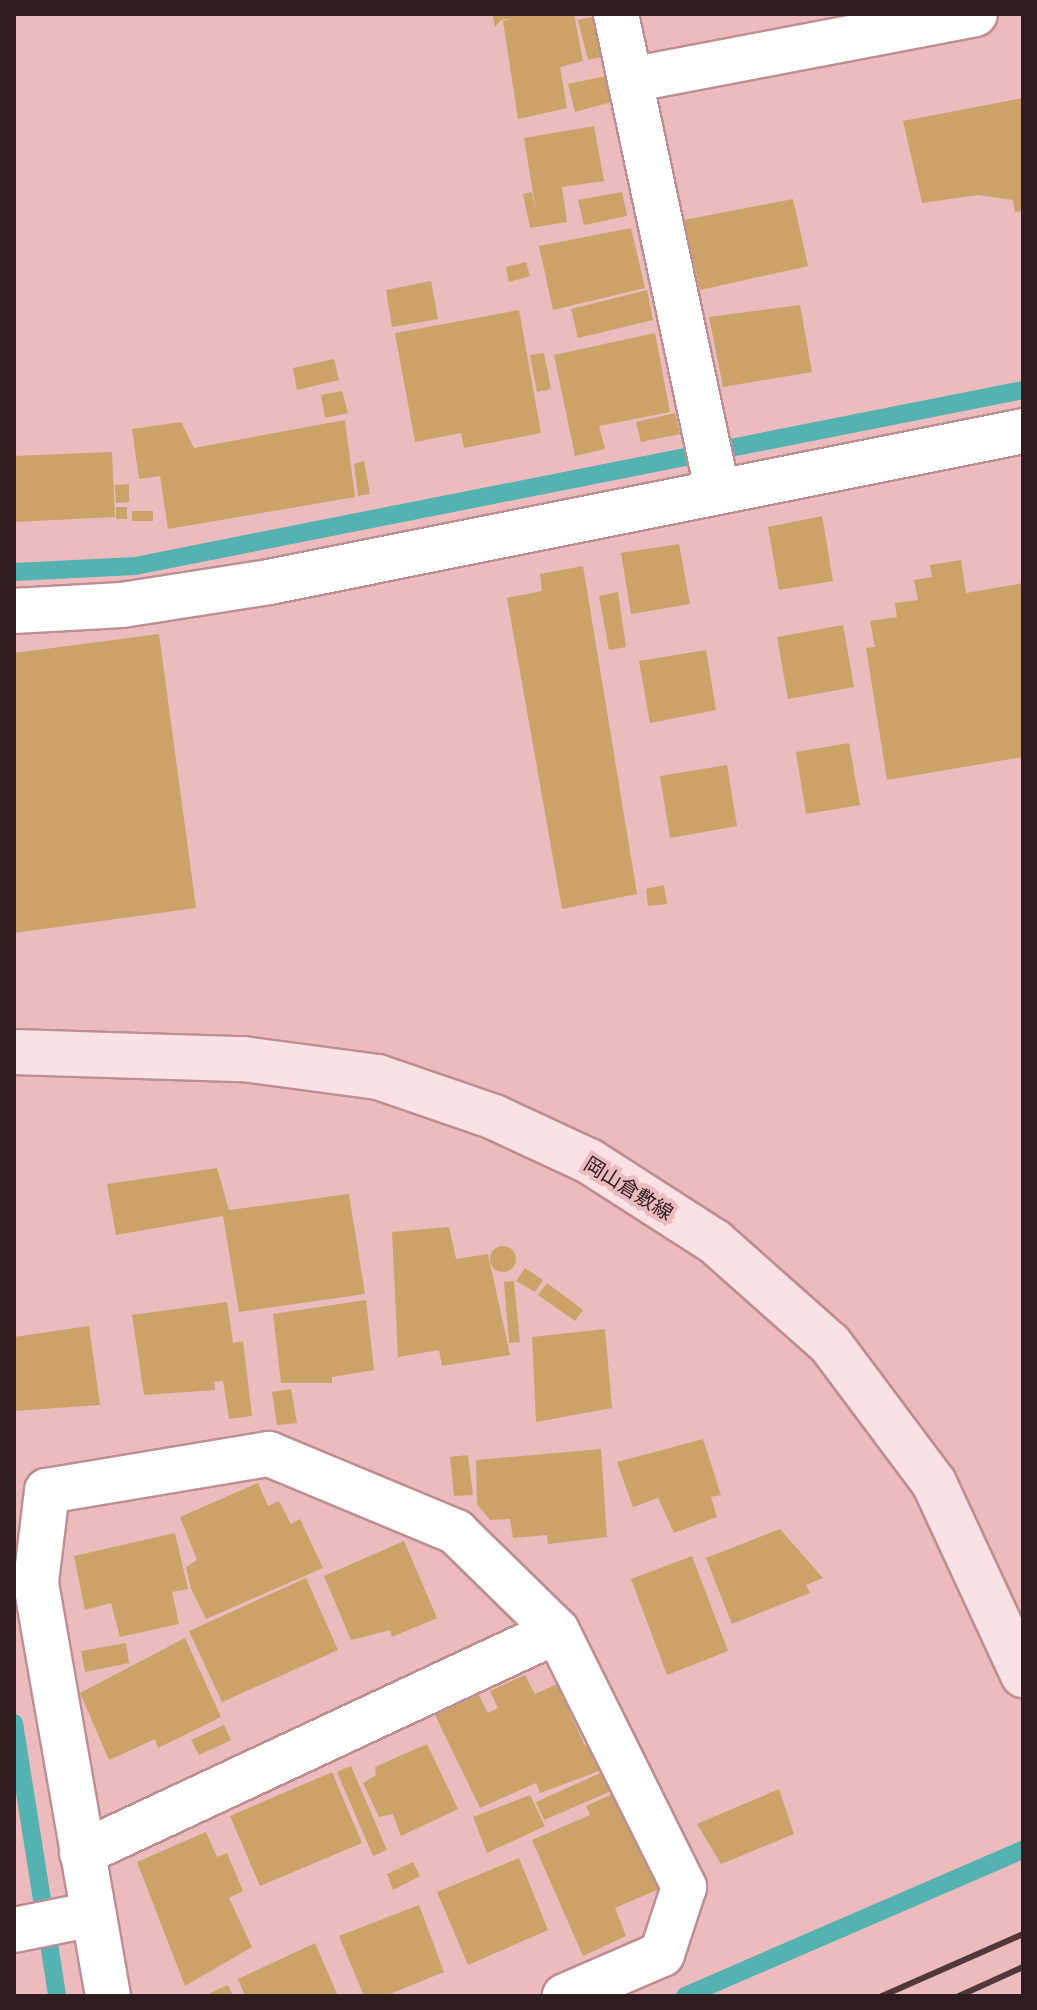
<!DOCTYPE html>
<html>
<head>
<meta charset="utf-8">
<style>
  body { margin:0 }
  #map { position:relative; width:1037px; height:2010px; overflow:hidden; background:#ecbbbe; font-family:"Titillium Web","Noto Sans JP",sans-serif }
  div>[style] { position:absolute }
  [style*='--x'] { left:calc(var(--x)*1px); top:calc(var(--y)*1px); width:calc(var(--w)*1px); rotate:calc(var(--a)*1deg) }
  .stream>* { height:18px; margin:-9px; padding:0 9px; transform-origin:9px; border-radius:9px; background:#54b2b1 }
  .building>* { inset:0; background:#cca269 }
  .round { border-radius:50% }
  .roads { filter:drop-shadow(2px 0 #bd8e92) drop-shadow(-2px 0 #bd8e92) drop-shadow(0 2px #bd8e92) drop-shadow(0 -2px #bd8e92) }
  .minor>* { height:44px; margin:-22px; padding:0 22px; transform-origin:22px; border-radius:22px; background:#fff }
  .secondary>* { height:44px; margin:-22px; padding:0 22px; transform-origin:22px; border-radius:22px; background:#fae1e3 }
  .rail>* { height:6px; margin:-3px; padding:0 3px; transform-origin:3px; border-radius:3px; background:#51393b }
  span { translate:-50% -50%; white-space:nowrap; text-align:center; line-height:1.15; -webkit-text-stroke:8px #ecbbbe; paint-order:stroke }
  .street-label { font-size:20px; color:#2e1c1e }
  .frame { position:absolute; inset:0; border:16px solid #2e1c1e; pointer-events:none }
</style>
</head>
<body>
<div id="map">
  <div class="stream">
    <i style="--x:14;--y:572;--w:121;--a:-2.8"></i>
    <i style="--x:135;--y:566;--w:905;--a:-11.21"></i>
    <i style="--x:14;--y:1723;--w:276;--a:81"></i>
    <i style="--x:685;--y:1996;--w:368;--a:-23.4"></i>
  </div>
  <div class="building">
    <i style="clip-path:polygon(525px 14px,574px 14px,583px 61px,560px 67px,567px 108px,518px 119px,503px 21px,515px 18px,501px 20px,495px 27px,493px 16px)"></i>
    <i style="clip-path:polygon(592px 17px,601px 57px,588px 60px,578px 20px)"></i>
    <i style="clip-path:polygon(606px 76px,612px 102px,575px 112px,568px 84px)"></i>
    <i style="clip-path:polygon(1023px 98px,1023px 211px,1015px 212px,1013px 200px,978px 195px,922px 203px,903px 121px)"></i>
    <i style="clip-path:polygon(594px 126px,604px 181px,562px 187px,567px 222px,530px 228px,523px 194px,532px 192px,537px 217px,524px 138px)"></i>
    <i style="clip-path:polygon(622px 192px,627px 216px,584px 225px,578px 200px)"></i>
    <i style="clip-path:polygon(793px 199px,808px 266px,700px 290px,684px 220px)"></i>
    <i style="clip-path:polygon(631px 228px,645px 288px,553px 310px,539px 246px)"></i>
    <i style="clip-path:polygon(526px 262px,530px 276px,509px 282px,506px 267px)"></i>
    <i style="clip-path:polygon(431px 281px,438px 319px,392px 327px,386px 290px)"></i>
    <i style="clip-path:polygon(647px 290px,653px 320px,578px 338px,571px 309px)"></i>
    <i style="clip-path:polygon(800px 305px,812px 372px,723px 387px,709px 317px)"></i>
    <i style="clip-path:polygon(519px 310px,541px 433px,464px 448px,461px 433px,415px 442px,395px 333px)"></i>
    <i style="clip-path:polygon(655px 333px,670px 412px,599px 426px,605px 449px,575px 456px,554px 355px)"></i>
    <i style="clip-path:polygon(544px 353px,551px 389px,537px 392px,530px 355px)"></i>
    <i style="clip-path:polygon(334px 359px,339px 380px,297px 390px,293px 368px)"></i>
    <i style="clip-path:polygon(342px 391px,348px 413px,325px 418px,321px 395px)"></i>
    <i style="clip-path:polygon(675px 413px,680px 434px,641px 442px,636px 422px)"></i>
    <i style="clip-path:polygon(345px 420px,355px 497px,168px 529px,160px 476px,139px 479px,132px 429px,181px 422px,194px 448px)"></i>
    <i style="clip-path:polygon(112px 452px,115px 517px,14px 522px,14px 456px)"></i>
    <i style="clip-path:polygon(364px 461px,370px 494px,358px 496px,354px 464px)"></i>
    <i style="clip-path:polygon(129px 484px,129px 502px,116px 503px,115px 485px)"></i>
    <i style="clip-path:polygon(116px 507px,127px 507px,127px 519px,116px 519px)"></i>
    <i style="clip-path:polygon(132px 511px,153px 511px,153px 521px,132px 521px)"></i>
    <i style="clip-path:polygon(822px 516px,833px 581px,779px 590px,768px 527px)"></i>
    <i style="clip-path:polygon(679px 544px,690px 604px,631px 614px,621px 553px)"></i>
    <i style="clip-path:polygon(961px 560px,966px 593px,1023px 583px,1023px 757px,887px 780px,866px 648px,875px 647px,870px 621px,897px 617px,895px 603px,918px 600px,914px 580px,932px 577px,930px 565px)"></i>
    <i style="clip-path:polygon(583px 566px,637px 894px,562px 909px,507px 598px,542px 591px,540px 574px)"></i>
    <i style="clip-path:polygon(618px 592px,626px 647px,609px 650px,599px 596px)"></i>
    <i style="clip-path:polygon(843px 625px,854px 687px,788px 699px,777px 637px)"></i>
    <i style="clip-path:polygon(159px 634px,196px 908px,14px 933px,14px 653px)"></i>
    <i style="clip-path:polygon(706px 650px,716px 710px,650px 723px,639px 661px)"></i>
    <i style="clip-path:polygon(849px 743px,860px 805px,806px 814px,796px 752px)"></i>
    <i style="clip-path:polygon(727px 765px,737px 826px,670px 838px,660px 776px)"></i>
    <i style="clip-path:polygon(664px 885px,667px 904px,648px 906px,646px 889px)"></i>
    <i style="clip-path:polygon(217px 1168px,229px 1210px,349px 1194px,365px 1294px,239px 1312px,223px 1216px,116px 1235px,107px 1184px)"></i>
    <i style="clip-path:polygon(449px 1227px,456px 1259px,488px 1254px,510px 1355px,442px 1366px,439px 1350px,398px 1357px,392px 1232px)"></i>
    <i class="round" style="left:490px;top:1246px;width:26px;height:26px"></i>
    <i style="clip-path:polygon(525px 1268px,543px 1280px,535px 1292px,516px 1281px)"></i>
    <i style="clip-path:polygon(514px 1281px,520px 1342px,509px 1343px,504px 1282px)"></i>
    <i style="clip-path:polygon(547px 1283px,583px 1310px,575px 1321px,538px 1295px)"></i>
    <i style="clip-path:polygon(366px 1300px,374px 1370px,332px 1377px,332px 1383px,281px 1383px,273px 1314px)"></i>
    <i style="clip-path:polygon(227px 1302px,233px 1343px,243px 1341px,252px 1416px,229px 1419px,223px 1381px,214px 1382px,215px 1390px,144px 1395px,132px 1315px)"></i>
    <i style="clip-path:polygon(89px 1326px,100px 1405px,14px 1411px,14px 1337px)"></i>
    <i style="clip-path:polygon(605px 1329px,612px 1408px,536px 1422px,532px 1337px)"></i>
    <i style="clip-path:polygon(291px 1389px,297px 1423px,277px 1425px,272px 1392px)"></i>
    <i style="clip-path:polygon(703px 1439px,721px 1495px,711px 1497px,717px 1517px,674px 1533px,658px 1498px,633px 1507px,617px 1462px)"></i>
    <i style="clip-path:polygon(601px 1449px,607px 1537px,548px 1544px,547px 1535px,513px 1538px,510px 1519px,490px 1520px,477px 1504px,476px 1460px)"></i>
    <i style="clip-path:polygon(468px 1455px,473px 1495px,454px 1496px,450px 1457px)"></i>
    <i style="clip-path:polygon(258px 1483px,268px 1506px,279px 1501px,291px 1524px,300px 1519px,323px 1568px,206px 1619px,191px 1589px,186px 1567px,197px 1560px,180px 1517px)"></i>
    <i style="clip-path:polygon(780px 1529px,823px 1578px,806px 1585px,810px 1593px,732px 1624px,706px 1558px)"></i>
    <i style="clip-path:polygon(175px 1533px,188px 1589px,172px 1592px,179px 1624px,120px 1637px,111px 1603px,85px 1610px,74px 1556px)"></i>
    <i style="clip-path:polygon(404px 1541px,437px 1618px,392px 1637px,390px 1630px,351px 1640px,324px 1576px)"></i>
    <i style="clip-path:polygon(692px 1556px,728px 1651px,667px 1675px,631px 1579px)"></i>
    <i style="clip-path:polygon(306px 1578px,338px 1650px,222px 1702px,189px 1631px)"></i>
    <i style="clip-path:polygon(185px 1638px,221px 1717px,158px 1748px,155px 1739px,109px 1760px,80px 1693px)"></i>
    <i style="clip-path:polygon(126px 1643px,129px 1663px,85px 1672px,81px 1651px)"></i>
    <i style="clip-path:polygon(525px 1675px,535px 1694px,557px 1684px,585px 1746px,599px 1741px,610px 1767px,540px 1793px,536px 1783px,480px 1808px,435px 1715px,479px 1695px,488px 1713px,498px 1708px,490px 1691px)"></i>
    <i style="clip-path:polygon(224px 1725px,231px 1740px,199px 1755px,191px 1740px)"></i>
    <i style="clip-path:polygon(427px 1744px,458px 1809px,401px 1836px,393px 1814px,379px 1817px,363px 1783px,376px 1775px,375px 1767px)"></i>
    <i style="clip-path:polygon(351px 1766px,387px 1850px,373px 1856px,337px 1772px)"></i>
    <i style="clip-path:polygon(607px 1770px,616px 1789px,544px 1820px,536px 1802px)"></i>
    <i style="clip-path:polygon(332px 1772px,362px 1843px,260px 1886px,230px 1816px)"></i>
    <i style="clip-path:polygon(779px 1789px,794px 1834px,721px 1864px,697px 1824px)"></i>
    <i style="clip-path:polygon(617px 1792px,659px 1889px,615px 1908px,626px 1936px,583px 1956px,532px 1840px,590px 1815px,586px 1806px)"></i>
    <i style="clip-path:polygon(530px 1795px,545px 1826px,487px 1853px,473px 1817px)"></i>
    <i style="clip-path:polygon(206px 1832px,217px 1857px,227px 1853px,243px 1891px,229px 1898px,252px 1947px,185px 1986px,137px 1862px)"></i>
    <i style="clip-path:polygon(519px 1858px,548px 1930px,468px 1965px,437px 1892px)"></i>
    <i style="clip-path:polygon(413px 1862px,420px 1876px,393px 1890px,387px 1874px)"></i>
    <i style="clip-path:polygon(419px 1905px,444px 1972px,385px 1996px,364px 1996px,339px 1936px)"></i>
    <i style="clip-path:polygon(315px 1943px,338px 1996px,245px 1996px,238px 1979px)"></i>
    <i style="clip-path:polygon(228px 1985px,233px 1996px,204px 1996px)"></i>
  </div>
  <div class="roads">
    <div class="minor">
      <i style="--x:616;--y:14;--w:488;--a:78"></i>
      <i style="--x:630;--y:80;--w:351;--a:-10.8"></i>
      <i style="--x:14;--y:611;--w:108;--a:-3.2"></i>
      <i style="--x:122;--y:605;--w:149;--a:-8.9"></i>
      <i style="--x:269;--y:582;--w:769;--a:-11.32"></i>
      <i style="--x:82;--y:1853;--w:524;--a:-25.05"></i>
      <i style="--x:14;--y:1930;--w:81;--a:-11.4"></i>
      <i style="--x:108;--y:1996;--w:420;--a:-99.9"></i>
      <i style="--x:36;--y:1582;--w:92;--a:-83.1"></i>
      <i style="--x:47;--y:1491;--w:225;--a:-9.5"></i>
      <i style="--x:269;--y:1454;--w:203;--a:22.6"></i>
      <i style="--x:456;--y:1532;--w:141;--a:44.4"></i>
      <i style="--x:557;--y:1631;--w:286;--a:63.6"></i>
      <i style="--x:684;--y:1887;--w:71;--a:108.2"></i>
      <i style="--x:662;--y:1954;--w:106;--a:156.6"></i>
    </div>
    <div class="secondary">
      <i style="--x:14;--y:1052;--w:229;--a:1.8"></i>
      <i style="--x:243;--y:1059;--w:136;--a:7.6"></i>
      <i style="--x:378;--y:1077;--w:123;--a:19"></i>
      <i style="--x:494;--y:1117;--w:105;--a:24.9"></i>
      <i style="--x:589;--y:1161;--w:150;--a:32.7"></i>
      <i style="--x:715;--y:1242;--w:154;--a:41.6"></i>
      <i style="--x:830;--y:1344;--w:174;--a:53.2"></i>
      <i style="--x:934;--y:1483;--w:212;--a:65.1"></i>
    </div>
  </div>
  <div class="rail">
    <i style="--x:882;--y:1996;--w:154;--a:-23.7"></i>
    <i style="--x:959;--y:1996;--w:70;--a:-24.4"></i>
  </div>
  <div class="street-label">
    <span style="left:629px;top:1188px;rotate:32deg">岡山倉敷線</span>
  </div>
  <div class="frame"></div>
</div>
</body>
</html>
